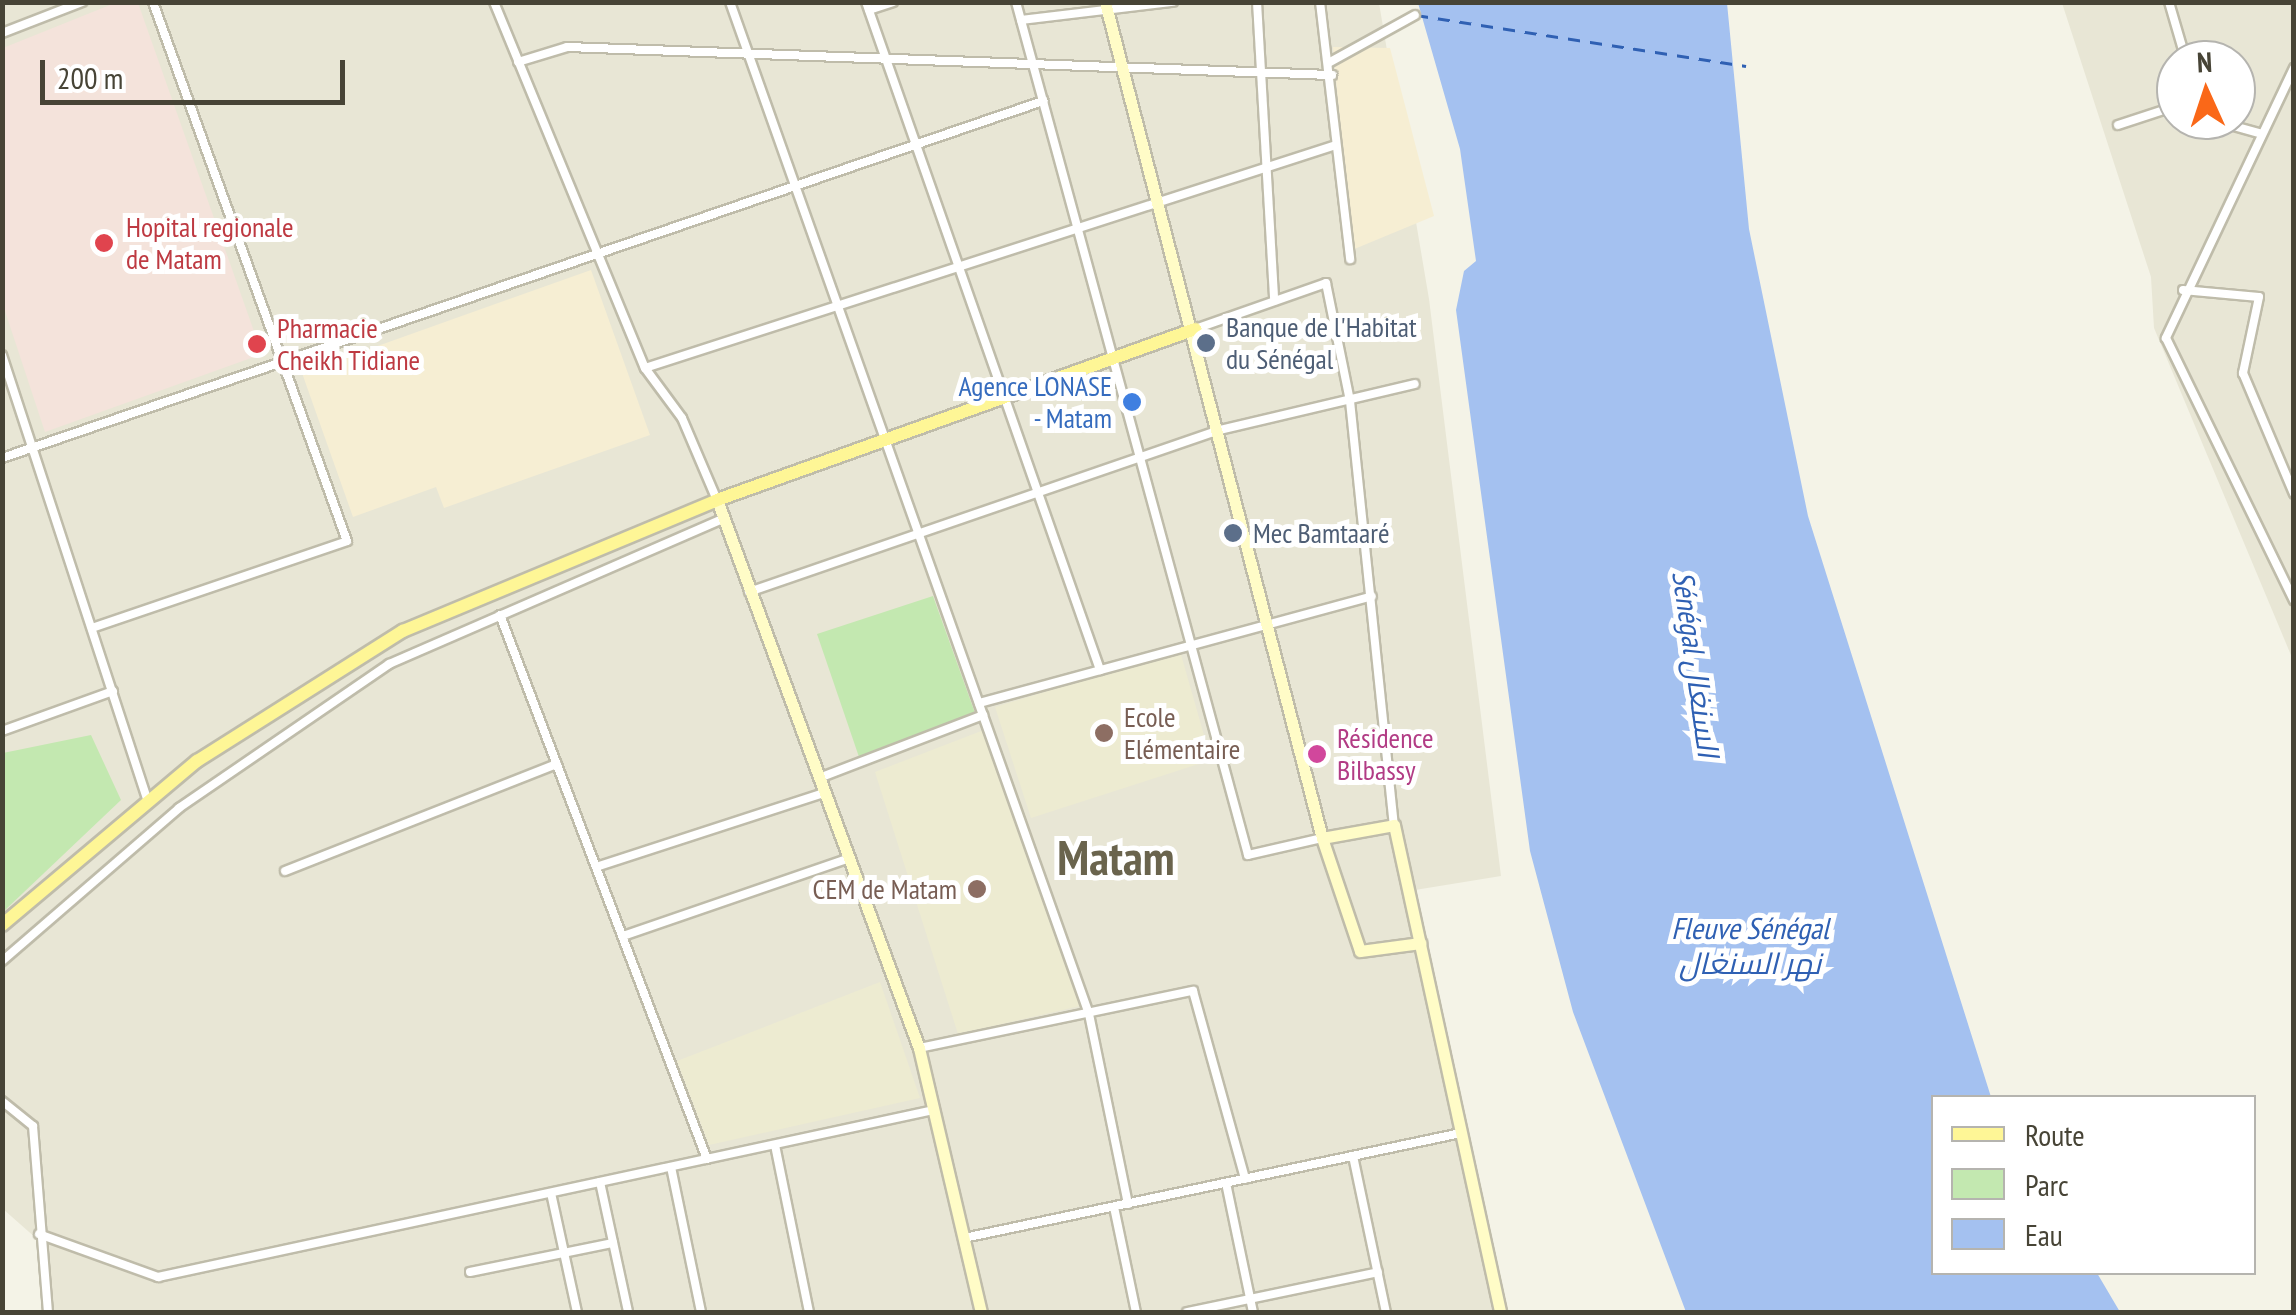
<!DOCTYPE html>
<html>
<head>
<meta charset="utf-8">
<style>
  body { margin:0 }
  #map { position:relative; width:2296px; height:1315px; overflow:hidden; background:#f4f3e7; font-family:"PT Sans Narrow",Cairo,sans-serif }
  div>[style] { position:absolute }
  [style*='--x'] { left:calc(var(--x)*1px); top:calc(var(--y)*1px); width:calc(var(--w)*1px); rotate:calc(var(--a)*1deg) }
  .residential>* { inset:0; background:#e8e6d5 }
  .commercial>* { inset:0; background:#f6eed3 }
  .education>* { inset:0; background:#edebd1 }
  .medical>* { inset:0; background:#f4e3db }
  .green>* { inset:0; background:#c3e8b0 }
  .water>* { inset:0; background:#a4c1f0 }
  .ferry>* { height:2.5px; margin-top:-1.25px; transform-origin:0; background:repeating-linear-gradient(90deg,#2f60b3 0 12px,transparent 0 22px) }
  .roads { filter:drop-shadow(2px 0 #bfbcaa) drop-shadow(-2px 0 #bfbcaa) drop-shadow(0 2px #bfbcaa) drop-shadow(0 -2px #bfbcaa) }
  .street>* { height:8px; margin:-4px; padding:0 4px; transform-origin:4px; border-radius:4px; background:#fff }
  .secondary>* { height:11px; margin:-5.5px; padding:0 5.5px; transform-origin:5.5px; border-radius:5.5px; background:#fffcc7 }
  .primary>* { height:12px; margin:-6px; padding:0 6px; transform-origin:6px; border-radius:6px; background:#fef696 }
  .dots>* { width:28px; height:28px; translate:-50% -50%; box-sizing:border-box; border:5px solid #fff; border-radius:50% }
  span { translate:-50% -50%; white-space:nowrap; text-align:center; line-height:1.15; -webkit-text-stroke:10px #fff; paint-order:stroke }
  .health-label { font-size:28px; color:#be3a42 }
  .left { translate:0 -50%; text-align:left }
  .service-label { font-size:28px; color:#4e5e75 }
  .shop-label { font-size:28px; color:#366cbe }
  .right { translate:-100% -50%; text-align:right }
  .education-label { font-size:28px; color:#785e54 }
  .hotel-label { font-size:28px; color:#b23c85 }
  .water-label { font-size:30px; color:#2f60b3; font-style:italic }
  .town-label { font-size:48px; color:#6a644d; font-weight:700 }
  .frame { position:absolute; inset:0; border:5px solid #474436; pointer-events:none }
  .legend { position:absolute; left:1931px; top:1095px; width:325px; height:180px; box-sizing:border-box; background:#fff; border:2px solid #b5b4af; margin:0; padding:12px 18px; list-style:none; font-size:30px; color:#474436 }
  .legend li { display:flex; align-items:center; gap:20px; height:50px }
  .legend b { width:50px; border:2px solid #b5b4af }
  .north { position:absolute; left:2156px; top:40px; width:100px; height:100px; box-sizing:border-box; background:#fff; border:2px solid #b5b4af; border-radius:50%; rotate:357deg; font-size:28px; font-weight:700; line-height:40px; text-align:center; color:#474436 }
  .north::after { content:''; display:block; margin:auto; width:35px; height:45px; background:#fa6818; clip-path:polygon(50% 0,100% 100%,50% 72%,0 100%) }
  .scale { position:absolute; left:40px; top:60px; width:305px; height:45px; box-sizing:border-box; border:5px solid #474436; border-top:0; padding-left:12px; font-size:30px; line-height:35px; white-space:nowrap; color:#474436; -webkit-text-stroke:8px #fff; paint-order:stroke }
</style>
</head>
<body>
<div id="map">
  <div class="residential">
    <i style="clip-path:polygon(3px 3px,1379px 3px,1429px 299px,1501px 876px,1415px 890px,1508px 1312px,50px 1312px,37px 1239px,3px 1209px)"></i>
    <i style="clip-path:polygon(evenodd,2062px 3px,2293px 3px,2293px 660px,2154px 328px,2151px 277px,2062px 3px,2176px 60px,2236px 60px,2236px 120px,2176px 120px,2176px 60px)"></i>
  </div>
  <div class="commercial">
    <i style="clip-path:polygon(1333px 47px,1390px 48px,1434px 216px,1352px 250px)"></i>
    <i style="clip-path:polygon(591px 270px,650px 435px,444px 508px,436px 487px,353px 517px,302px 373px)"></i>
  </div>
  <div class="education">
    <i style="clip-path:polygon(1180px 651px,1211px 760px,1031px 818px,995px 707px)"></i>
    <i style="clip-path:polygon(989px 728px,1080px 1006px,958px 1034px,875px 772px)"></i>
    <i style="clip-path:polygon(880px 982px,920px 1098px,709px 1145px,677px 1061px)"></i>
  </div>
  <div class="medical">
    <i style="clip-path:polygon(115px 3px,138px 3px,262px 354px,45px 432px,3px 305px,3px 48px)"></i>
  </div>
  <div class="green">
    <i style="clip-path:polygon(933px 596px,975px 713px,859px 757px,817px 634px)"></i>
    <i style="clip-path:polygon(91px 735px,121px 800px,3px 912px,3px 753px)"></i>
  </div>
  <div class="water">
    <i style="clip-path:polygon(1418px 3px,1727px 3px,1749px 229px,1808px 516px,1991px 1097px,1934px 1098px,1934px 1272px,2097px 1273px,2120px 1312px,1686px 1312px,1573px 1012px,1530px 851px,1456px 310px,1464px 271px,1476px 261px,1460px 149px)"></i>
  </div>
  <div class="ferry">
    <i style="--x:1416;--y:15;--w:334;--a:8.8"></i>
  </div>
  <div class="roads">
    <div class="street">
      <i style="--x:494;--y:2;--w:396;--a:67.6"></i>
      <i style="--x:645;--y:368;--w:62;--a:53.5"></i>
      <i style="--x:682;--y:418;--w:89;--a:66.9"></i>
      <i style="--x:730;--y:2;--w:1074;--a:70.47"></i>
      <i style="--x:1089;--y:1014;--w:194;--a:78.4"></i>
      <i style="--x:866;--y:2;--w:708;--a:70.69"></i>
      <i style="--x:1016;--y:2;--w:884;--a:74.78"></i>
      <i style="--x:1248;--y:855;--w:76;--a:-12.9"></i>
      <i style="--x:1257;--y:2;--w:299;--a:86.7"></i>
      <i style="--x:1320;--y:2;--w:259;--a:83.3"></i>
      <i style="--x:2169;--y:2;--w:60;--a:73.7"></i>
      <i style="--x:869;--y:10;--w:25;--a:-18"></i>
      <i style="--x:1021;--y:20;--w:153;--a:-6.8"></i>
      <i style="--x:2;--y:33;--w:86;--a:-21.2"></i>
      <i style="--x:518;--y:62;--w:51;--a:-17"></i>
      <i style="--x:567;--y:47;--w:766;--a:2.1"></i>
      <i style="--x:1330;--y:62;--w:97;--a:-28.9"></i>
      <i style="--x:2294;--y:68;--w:299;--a:115.4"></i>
      <i style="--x:2166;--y:338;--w:292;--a:64"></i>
      <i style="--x:2212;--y:120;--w:49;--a:15.5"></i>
      <i style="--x:2118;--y:125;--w:61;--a:-18.1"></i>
      <i style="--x:2183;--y:290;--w:76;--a:5.3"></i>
      <i style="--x:2259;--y:297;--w:78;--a:101.9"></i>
      <i style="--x:2243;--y:373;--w:131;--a:67.1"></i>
      <i style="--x:1195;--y:329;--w:139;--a:-19.3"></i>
      <i style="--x:1326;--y:283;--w:120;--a:78.5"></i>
      <i style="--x:1350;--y:401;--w:426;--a:84.1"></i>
      <i style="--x:2;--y:355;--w:466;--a:71.9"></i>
      <i style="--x:645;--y:368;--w:726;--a:-17.89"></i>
      <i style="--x:2;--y:458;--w:1101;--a:-18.93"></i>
      <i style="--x:749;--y:592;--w:498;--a:-19"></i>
      <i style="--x:1220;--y:430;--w:200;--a:-13.3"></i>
      <i style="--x:500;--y:615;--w:582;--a:69.17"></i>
      <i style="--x:92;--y:628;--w:269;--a:-18.8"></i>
      <i style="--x:347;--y:541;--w:573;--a:-109.8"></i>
      <i style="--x:979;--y:703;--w:407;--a:-15.2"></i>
      <i style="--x:2;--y:731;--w:118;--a:-19.8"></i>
      <i style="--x:819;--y:778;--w:176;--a:-21"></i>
      <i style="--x:596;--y:867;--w:237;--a:-18"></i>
      <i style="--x:285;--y:871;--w:292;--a:-21.5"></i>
      <i style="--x:623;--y:936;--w:236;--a:-19"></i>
      <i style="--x:2;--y:961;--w:234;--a:-40.8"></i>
      <i style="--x:179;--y:808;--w:255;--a:-34.4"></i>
      <i style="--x:389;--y:664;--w:364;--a:-23.5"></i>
      <i style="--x:919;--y:1048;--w:280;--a:-11.8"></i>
      <i style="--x:1193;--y:991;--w:195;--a:74.5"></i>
      <i style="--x:2;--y:1101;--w:40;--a:39"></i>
      <i style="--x:33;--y:1126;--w:187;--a:85.4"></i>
      <i style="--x:775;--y:1145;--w:170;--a:78.5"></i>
      <i style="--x:1353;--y:1156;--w:159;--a:78.1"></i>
      <i style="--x:671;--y:1167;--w:148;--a:78.3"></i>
      <i style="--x:600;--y:1182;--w:133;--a:77.8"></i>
      <i style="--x:1226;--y:1183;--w:132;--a:78.2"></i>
      <i style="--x:551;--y:1193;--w:122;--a:77.7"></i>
      <i style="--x:1114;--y:1207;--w:107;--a:78.2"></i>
      <i style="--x:39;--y:1234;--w:127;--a:19.9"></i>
      <i style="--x:158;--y:1277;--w:794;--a:-12.15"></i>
      <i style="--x:964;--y:1238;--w:508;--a:-11.93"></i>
      <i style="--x:470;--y:1272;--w:146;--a:-11.5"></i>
      <i style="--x:1187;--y:1312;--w:195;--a:-11.8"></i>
    </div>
    <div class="secondary">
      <i style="--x:1105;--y:2;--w:864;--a:75.45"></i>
      <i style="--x:1322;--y:838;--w:73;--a:-10.2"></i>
      <i style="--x:1394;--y:825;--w:498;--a:77.7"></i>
      <i style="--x:717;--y:500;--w:584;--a:69.77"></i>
      <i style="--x:919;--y:1048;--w:271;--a:76.8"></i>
      <i style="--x:1322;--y:838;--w:119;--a:71.4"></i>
      <i style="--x:1360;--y:951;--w:61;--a:-7.6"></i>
    </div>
    <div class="primary">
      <i style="--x:2;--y:925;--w:255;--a:-40.1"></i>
      <i style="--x:197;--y:761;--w:244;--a:-32.3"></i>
      <i style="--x:403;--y:631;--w:340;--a:-22.6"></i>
      <i style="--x:717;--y:500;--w:508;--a:-19.68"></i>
    </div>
  </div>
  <div class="dots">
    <i style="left:104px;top:243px;background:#e0444e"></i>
    <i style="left:1206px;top:343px;background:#5c6f8a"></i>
    <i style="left:257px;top:344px;background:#e0444e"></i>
    <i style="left:1132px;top:402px;background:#3f7fe0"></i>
    <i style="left:1233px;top:533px;background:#5c6f8a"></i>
    <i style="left:1104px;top:733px;background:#8d6e63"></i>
    <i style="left:1317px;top:754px;background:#d1479c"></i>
    <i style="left:977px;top:889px;background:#8d6e63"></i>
  </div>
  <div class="health-label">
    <span class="left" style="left:126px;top:243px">Hopital regionale<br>de Matam</span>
    <span class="left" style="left:277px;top:344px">Pharmacie<br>Cheikh Tidiane</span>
  </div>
  <div class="service-label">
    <span class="left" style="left:1226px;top:343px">Banque de l'Habitat<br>du Sénégal</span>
    <span class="left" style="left:1253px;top:533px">Mec Bamtaaré</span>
  </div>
  <div class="shop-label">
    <span class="right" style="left:1112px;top:402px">Agence LONASE<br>- Matam</span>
  </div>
  <div class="education-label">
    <span class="left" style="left:1124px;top:733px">Ecole<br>Elémentaire</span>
    <span class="right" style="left:957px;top:889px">CEM de Matam</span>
  </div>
  <div class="hotel-label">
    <span class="left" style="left:1337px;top:754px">Résidence<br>Bilbassy</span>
  </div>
  <div class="water-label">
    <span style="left:1696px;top:664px;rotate:82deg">Sénégal السنغال</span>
    <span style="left:1750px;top:945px">Fleuve Sénégal<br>نهر السنغال</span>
  </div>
  <div class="town-label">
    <span style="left:1116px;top:858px">Matam</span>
  </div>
  <div class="frame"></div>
  <ul class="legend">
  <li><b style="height:12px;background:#fef696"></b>Route</li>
  <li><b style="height:28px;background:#c3e8b0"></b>Parc</li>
  <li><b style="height:28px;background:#a4c1f0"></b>Eau</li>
  </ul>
  <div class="north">N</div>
  <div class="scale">200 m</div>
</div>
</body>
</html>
